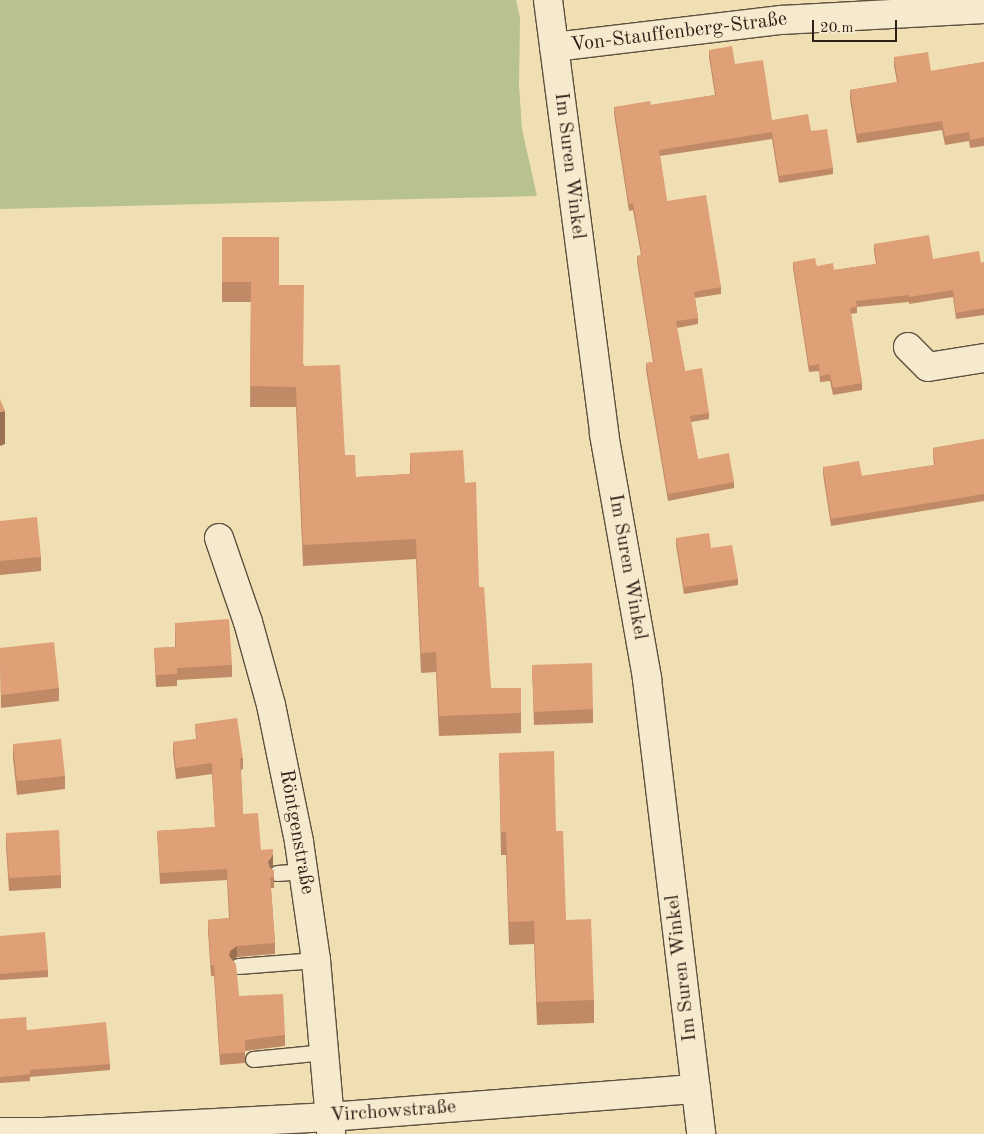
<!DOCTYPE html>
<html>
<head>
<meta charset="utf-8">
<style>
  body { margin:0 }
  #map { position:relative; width:984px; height:1134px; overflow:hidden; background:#f0dfb2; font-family:"Old Standard TT",serif }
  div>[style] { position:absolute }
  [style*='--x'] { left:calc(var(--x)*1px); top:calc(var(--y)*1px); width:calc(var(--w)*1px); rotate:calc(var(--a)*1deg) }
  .green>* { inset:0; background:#b7c28e }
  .roads { filter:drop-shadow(1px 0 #5e503e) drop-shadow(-1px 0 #5e503e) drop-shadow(0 1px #5e503e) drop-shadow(0 -1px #5e503e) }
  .service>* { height:15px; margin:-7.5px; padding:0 7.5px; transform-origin:7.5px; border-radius:7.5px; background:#f5eacd }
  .minor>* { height:28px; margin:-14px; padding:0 14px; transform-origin:14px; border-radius:14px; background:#f5eacd }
  .wall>* { inset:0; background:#c08a66 }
  .shaded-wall>* { inset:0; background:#9c7053 }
  .building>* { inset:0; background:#dfa077 }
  span { translate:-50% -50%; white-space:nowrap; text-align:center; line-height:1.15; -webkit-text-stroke:4.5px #f5eacd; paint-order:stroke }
  .street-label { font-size:20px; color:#2d2018 }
  .scale { position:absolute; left:812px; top:20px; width:85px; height:22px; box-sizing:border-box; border:2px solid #2d2018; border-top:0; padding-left:6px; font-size:15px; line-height:18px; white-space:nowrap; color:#2d2018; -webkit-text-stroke:4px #f5eacd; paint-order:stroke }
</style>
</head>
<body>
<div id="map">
  <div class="green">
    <i style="clip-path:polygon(0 0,516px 0,520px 18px,519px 85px,522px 129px,537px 196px,0 209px)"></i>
  </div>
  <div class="roads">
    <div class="service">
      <i style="--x:277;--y:873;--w:27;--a:-4"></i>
      <i style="--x:238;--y:966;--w:78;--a:-4.4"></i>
      <i style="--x:253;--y:1059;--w:72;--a:-5.6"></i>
    </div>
    <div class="minor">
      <i style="--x:548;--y:0;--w:438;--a:82.6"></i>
      <i style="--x:604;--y:434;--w:249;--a:80"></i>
      <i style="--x:647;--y:679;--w:458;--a:83.2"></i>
      <i style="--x:554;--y:47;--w:229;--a:-6.8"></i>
      <i style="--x:781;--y:20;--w:203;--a:-3.1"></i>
      <i style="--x:908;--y:347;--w:28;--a:45"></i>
      <i style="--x:928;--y:367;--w:57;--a:-9.1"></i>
      <i style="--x:219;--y:538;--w:89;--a:71"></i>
      <i style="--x:248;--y:622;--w:86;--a:74.5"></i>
      <i style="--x:271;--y:705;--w:140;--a:78.4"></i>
      <i style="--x:299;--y:842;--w:119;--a:81.8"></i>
      <i style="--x:316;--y:960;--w:174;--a:85"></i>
      <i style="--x:0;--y:1132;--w:44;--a:0"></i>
      <i style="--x:44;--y:1132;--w:286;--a:-3"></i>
      <i style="--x:330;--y:1117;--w:367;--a:-4.4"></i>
    </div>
  </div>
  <div class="wall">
    <i style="clip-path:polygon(709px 50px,735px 64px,772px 120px,811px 131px,833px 168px,833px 174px,779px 183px,772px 139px,660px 156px,667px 201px,721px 287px,721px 294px,695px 298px,698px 318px,698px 324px,677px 328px,685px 371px,709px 413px,709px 419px,691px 422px,698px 459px,734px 482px,734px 488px,668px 501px,646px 370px,646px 363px,653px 362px,637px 262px,637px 256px,641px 255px,633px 210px,629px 211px,614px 114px,614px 107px,651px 105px,715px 95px,709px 57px)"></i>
    <i style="clip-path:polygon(894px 57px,931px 71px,984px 62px,984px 146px,970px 148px,969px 141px,945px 145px,942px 130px,857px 143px,850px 99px,850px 90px,897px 82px,894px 66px)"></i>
    <i style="clip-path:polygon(222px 237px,279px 285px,304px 366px,345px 455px,356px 477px,410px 474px,410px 453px,465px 483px,479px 587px,491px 688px,521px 713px,521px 733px,439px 736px,436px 672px,421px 673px,416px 559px,303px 566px,296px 407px,250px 407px,251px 302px,222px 302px)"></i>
    <i style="clip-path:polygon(874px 244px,933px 259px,981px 263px,984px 262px,984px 315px,956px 319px,953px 297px,909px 304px,909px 302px,857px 307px,857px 313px,851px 314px,862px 383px,862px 390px,833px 395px,830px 381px,820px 382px,819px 371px,809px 372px,793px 268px,793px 262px,817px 266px,834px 270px,876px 264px,874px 251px)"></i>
    <i style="clip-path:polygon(984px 439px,984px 501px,831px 526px,823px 474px,823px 467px,862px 476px,934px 465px,933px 455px,933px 448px)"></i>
    <i style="clip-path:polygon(0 521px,41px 557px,41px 571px,0 575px)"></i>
    <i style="clip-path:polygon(676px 538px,711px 548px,738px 579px,738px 585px,684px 594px,676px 545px)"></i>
    <i style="clip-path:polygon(175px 623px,232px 665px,232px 677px,177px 680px,177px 686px,156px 687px,154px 648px,175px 647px)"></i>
    <i style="clip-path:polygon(0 648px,59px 688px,59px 701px,1px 708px)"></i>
    <i style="clip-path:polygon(532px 665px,593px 709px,593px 723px,534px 725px)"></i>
    <i style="clip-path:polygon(195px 724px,243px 758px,243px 769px,241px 770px,243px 814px,261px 850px,273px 865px,271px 868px,274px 871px,274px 888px,271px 888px,275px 943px,275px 954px,237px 957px,232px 960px,239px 996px,285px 1035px,285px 1046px,245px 1051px,245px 1063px,220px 1065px,214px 976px,211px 976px,208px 931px,208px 920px,229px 918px,227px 880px,160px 884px,157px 831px,215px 827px,212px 774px,176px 779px,173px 753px,173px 742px,196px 739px)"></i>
    <i style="clip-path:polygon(13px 744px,65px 776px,65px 789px,17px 795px,13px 758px)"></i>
    <i style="clip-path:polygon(499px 753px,556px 831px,566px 920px,594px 1000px,594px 1023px,537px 1025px,534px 944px,509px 945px,506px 855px,501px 855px)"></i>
    <i style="clip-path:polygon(6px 833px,61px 875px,61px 888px,9px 891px,6px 846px)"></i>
    <i style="clip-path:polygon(0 936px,48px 970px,48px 977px,0 980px)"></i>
    <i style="clip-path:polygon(0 1019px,110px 1064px,110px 1070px,30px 1077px,30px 1081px,0 1083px)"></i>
  </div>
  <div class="shaded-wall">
    <i style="clip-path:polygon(5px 411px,5px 444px,0 446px,0 412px)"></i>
    <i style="clip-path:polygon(273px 854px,273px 865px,268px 873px,268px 862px)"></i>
    <i style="clip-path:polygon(237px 946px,237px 957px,230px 962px,229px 956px,230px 951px)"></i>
  </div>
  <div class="building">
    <i style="clip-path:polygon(732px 46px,735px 64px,763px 60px,772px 120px,808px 114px,811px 131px,827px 129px,833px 168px,779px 176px,772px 132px,659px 150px,667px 201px,706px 195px,721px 287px,694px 292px,698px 318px,676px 321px,685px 371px,702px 368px,709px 413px,690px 416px,698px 459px,729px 453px,734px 482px,668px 494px,646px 363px,654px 362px,637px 256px,642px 255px,633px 203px,629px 204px,614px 107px,650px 101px,651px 105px,716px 95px,709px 50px)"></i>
    <i style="clip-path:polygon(928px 52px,931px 71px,984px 62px,984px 137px,970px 140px,969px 132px,945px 136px,942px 121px,857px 134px,850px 90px,898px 82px,894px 57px)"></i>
    <i style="clip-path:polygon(929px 235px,933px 259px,979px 251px,981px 263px,984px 262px,984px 308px,956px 313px,953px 290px,909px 297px,909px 295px,856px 301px,857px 307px,850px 308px,862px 383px,833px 388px,830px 374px,820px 376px,819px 364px,809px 366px,793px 262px,815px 258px,817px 266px,833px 263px,834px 270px,877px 264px,874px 244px)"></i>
    <i style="clip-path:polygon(222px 237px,279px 237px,279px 285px,304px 285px,303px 366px,340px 365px,345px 455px,355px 455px,356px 477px,411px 474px,410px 453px,463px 450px,465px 483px,476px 482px,479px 587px,484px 587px,491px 688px,521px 688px,521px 713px,439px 716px,436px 652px,421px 653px,416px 539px,303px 545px,296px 387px,250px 386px,251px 282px,222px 282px)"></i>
    <i style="clip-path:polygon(0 399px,5px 411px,0 412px)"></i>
    <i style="clip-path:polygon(984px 439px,984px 494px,831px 519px,823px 467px,859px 461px,862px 476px,935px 465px,933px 448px)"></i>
    <i style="clip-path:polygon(37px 517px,41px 557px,0 561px,0 521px)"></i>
    <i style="clip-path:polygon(709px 533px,711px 548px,732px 545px,738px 579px,684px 587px,676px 538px)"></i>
    <i style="clip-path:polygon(229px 619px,232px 665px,177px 668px,177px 674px,156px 675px,154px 648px,176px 647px,175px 623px)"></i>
    <i style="clip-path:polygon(54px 642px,59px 688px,1px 695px,0 648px)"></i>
    <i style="clip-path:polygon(592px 663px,593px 709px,534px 712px,532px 665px)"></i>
    <i style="clip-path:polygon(237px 718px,243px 758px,240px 759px,243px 814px,258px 813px,261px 850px,273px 849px,273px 854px,268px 862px,270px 868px,274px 871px,274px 877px,270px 877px,275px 943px,237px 946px,230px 951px,229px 956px,236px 964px,239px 996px,283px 994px,285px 1035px,245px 1040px,245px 1052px,220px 1054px,214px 965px,211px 965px,208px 920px,230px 918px,227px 869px,160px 873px,157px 831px,215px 827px,212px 763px,176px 768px,173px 742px,197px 739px,195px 724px)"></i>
    <i style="clip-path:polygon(61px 739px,65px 776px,17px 781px,13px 744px)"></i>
    <i style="clip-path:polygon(554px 751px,556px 831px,563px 831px,566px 920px,591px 919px,594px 1000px,537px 1002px,534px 921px,509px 922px,506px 832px,501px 832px,499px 753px)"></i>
    <i style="clip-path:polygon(59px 830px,61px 875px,9px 878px,6px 833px)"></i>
    <i style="clip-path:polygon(45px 932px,48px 970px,0 974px,0 936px)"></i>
    <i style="clip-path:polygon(26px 1017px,27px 1030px,106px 1022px,110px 1064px,30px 1070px,30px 1074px,0 1077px,0 1019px)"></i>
  </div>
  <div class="street-label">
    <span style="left:679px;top:33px;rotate:-7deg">Von-Stauffenberg-Straße</span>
    <span style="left:569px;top:166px;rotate:83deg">Im Suren Winkel</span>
    <span style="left:627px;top:567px;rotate:80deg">Im Suren Winkel</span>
    <span style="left:296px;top:832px;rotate:80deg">Röntgenstraße</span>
    <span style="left:682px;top:968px;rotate:-97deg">Im Suren Winkel</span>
    <span style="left:393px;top:1112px;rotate:-4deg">Virchowstraße</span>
  </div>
  <div class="scale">20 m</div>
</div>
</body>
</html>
